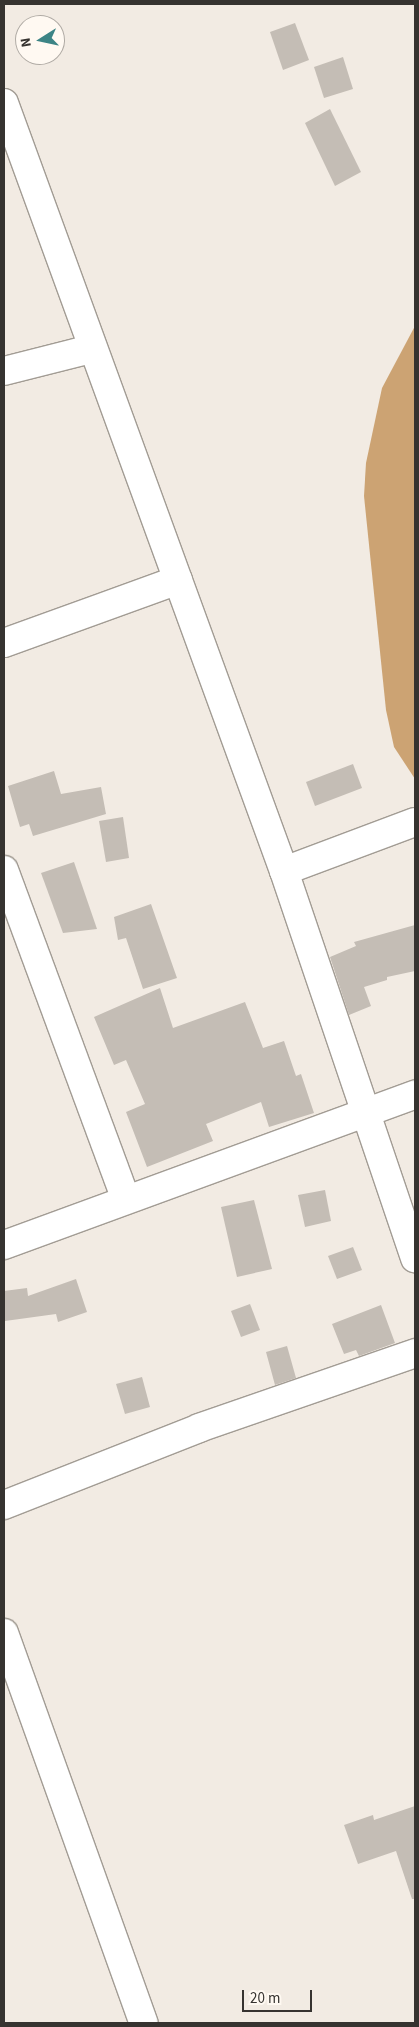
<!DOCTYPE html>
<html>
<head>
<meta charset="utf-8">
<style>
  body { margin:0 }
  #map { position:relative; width:419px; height:2027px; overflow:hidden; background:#f2ebe3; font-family:"Source Sans 3",sans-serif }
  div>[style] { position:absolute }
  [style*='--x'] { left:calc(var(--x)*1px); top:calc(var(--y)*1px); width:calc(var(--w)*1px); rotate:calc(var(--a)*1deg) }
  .forest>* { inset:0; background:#cca373 }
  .building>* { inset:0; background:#c4bdb5 }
  .roads { filter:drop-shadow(1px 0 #a29c94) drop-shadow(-1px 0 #a29c94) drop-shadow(0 1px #a29c94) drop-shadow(0 -1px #a29c94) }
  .minor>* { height:28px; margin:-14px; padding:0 14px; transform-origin:14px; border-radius:14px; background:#fff }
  span { translate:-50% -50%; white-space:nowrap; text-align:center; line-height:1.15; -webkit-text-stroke:5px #fff9f2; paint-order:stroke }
  .frame { position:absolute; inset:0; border:5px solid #363330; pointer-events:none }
  .north { position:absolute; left:15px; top:15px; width:50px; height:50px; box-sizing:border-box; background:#fff9f2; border:1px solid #afaaa4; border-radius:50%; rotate:260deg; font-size:14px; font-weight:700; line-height:20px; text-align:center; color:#363330 }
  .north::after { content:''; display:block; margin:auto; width:18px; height:22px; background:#3c8485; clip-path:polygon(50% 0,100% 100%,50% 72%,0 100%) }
  .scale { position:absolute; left:242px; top:1990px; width:70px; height:22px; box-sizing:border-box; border:2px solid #363330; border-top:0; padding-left:6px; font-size:15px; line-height:18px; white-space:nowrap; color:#363330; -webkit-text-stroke:4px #fff9f2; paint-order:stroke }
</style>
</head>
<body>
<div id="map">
  <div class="forest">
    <i style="clip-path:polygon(415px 326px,415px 779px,394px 747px,386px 710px,364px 496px,366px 463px,382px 388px)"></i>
  </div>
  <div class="building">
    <i style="clip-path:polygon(295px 23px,309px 60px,283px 70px,270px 32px)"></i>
    <i style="clip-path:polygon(343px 57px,353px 89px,324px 98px,314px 67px)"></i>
    <i style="clip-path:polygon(330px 109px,361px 172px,335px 186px,305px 123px)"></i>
    <i style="clip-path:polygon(353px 764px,362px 788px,315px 806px,306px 782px)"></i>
    <i style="clip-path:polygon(54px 771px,61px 794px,101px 787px,106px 814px,33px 836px,29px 824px,20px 827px,8px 786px)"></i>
    <i style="clip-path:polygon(123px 817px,129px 858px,106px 862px,99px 821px)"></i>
    <i style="clip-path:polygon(74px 862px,97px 929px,63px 933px,41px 873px)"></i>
    <i style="clip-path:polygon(151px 904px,177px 978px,143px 989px,126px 938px,118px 940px,114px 917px)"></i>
    <i style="clip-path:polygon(415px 925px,415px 971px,387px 977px,387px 980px,364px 987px,371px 1006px,349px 1015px,330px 957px,356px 946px,354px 942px)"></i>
    <i style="clip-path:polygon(160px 988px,173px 1028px,245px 1002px,263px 1048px,284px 1041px,296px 1076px,301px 1074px,314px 1113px,269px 1127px,261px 1102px,206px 1124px,213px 1141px,147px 1167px,126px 1112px,145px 1104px,126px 1060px,114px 1065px,94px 1017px)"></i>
    <i style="clip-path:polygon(325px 1190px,331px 1221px,305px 1227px,298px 1195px)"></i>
    <i style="clip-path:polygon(254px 1200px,272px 1269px,237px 1277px,221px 1207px)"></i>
    <i style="clip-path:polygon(353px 1247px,362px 1270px,337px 1279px,328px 1256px)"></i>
    <i style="clip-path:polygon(76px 1279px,87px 1312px,58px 1322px,56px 1314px,5px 1321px,4px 1291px,27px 1288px,28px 1296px)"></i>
    <i style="clip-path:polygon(250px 1304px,260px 1330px,241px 1337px,231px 1311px)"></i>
    <i style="clip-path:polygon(381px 1305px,395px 1343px,359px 1356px,356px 1350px,344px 1354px,332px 1324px)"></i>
    <i style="clip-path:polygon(287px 1346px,296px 1378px,275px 1385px,266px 1352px)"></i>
    <i style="clip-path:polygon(142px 1377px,150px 1407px,125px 1414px,116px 1384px)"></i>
    <i style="clip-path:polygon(415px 1806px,415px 1899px,412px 1899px,396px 1851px,358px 1864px,344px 1825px,373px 1815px,374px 1820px)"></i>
  </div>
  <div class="roads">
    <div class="minor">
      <i style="--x:4;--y:103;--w:817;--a:69.97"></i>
      <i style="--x:284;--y:871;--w:409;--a:71.3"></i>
      <i style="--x:4;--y:371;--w:90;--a:-14.2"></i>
      <i style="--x:4;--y:643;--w:185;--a:-19.9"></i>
      <i style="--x:4;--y:870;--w:351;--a:69.7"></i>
      <i style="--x:284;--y:871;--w:140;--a:-20.5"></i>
      <i style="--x:4;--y:1245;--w:438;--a:-20.1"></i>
      <i style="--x:4;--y:1505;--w:210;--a:-21.5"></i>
      <i style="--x:199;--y:1428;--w:229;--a:-19.1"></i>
      <i style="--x:4;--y:1633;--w:414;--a:70.3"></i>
    </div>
  </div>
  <div class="frame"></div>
  <div class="north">N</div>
  <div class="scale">20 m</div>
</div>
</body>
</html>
